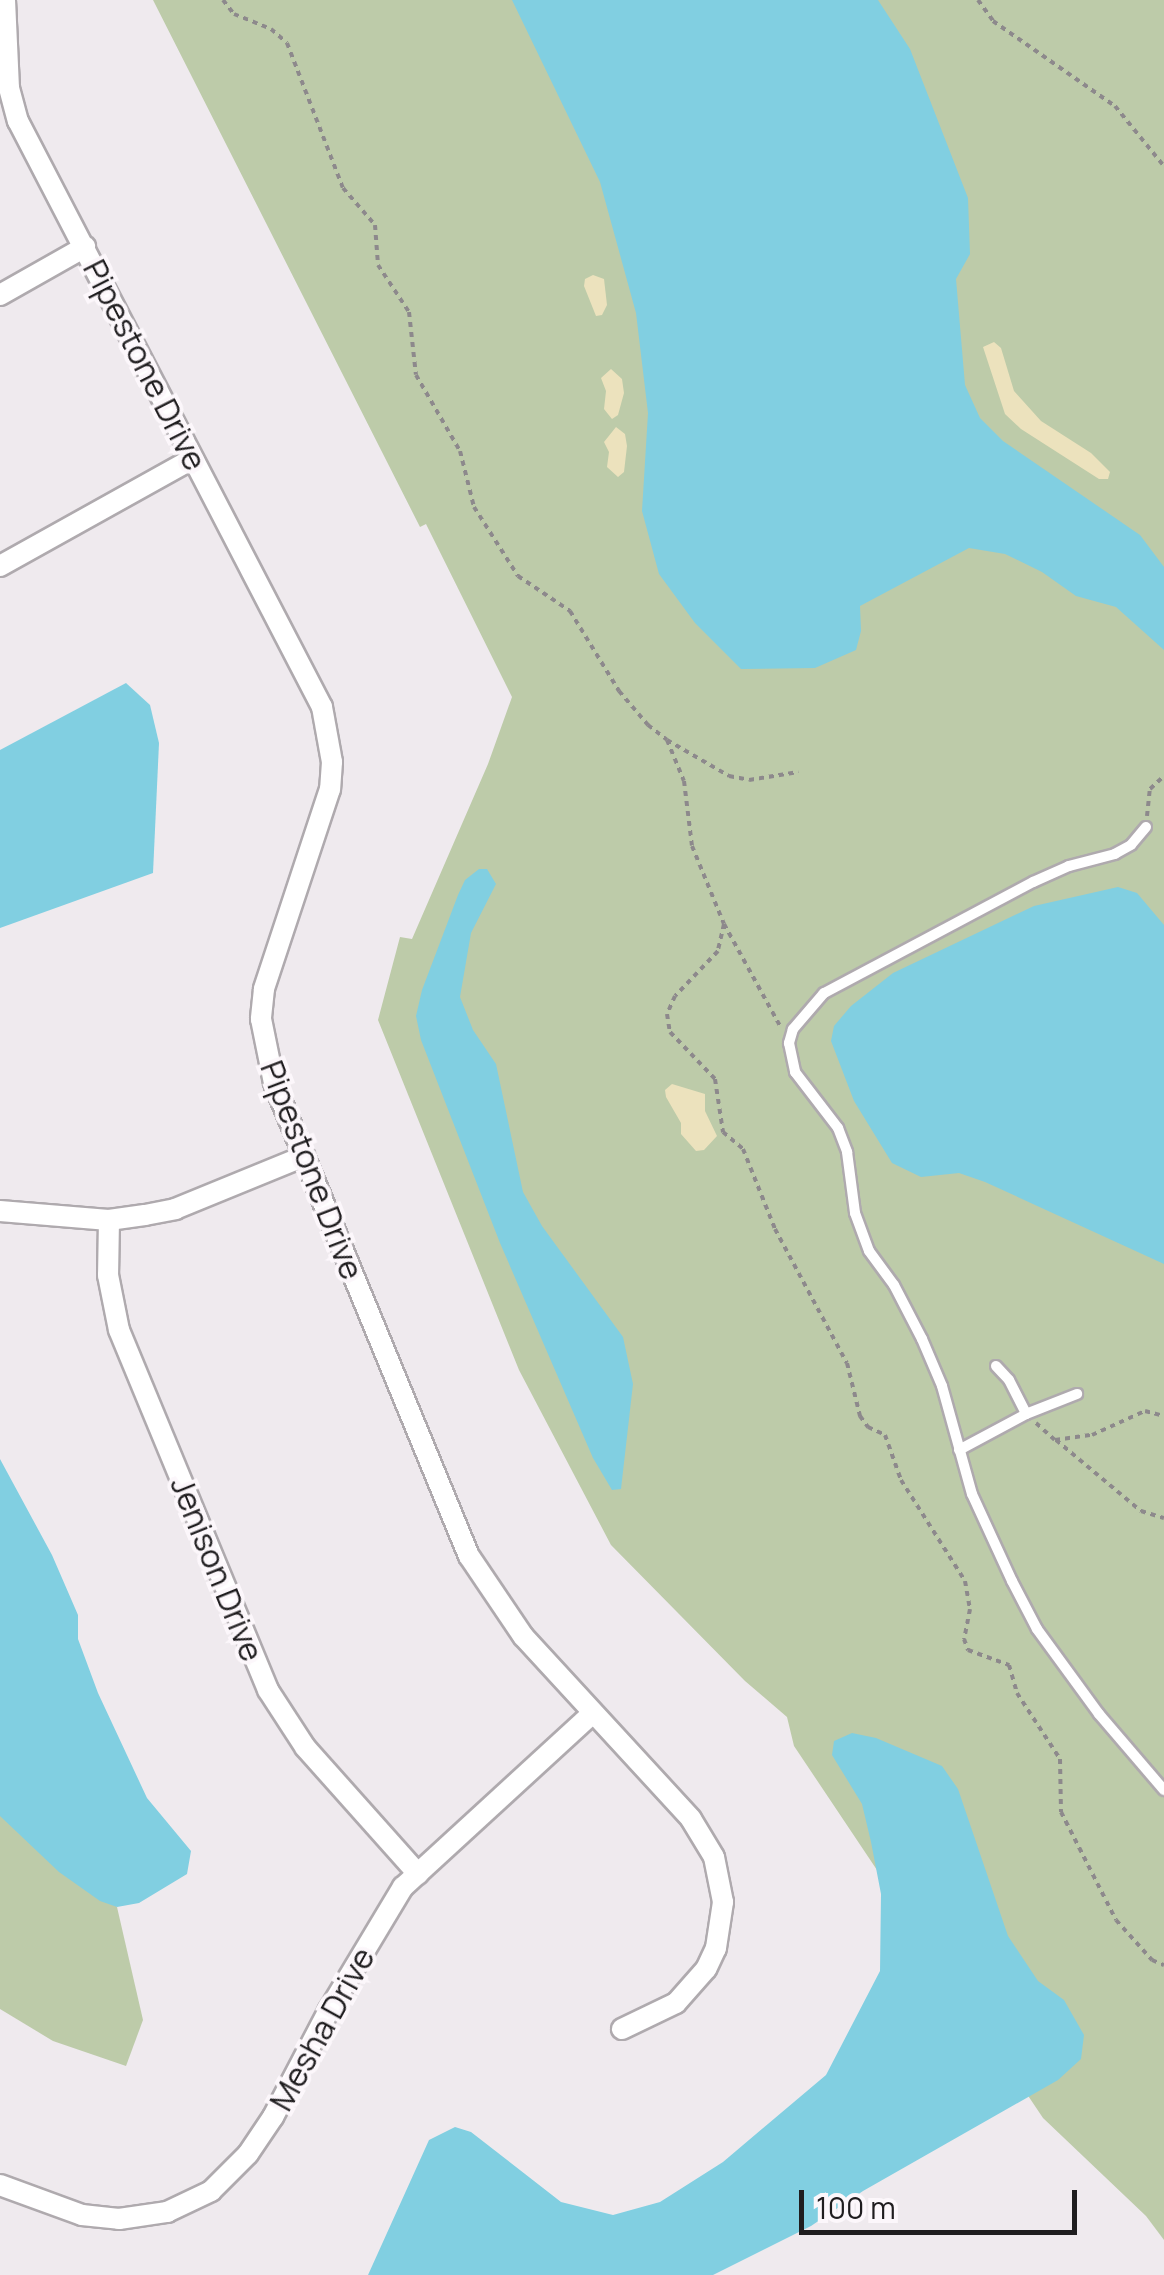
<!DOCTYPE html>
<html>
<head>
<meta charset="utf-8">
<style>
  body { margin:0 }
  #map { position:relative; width:1164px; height:2275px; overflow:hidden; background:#efeaee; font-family:Manrope,sans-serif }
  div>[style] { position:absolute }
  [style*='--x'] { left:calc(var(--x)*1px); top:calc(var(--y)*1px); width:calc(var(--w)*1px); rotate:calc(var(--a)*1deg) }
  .green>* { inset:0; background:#bdcba9 }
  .sand>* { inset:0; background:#ece2bd }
  .water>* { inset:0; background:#81cfe1 }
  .path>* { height:4px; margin-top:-2px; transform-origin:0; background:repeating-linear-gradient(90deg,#8d898c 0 5px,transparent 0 10px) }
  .roads { filter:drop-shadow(2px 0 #afaaae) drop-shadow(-2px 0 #afaaae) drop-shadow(0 2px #afaaae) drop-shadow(0 -2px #afaaae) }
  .lane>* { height:10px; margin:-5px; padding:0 5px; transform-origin:5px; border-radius:5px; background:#fff }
  .street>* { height:20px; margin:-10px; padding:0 10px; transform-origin:10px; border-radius:10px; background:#fff }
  span { translate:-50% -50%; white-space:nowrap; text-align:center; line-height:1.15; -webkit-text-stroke:8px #fcf7fb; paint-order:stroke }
  .street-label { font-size:32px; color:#1f1d1f }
  .scale { position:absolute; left:799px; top:2190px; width:278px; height:45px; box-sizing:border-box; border:5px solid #1f1d1f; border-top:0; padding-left:12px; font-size:30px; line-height:35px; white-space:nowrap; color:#1f1d1f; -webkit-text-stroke:8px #fcf7fb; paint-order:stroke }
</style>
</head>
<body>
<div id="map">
  <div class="green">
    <i style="clip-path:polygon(153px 0,1164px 0,1164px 2240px,1146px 2216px,1043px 2118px,794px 1746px,787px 1717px,745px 1681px,611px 1545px,519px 1370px,378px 1020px,400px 937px,412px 939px,488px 764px,512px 697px,426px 524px,420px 527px)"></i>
    <i style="clip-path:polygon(0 1809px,117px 1907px,143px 2020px,126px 2066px,53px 2041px,0 2009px)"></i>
  </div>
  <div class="sand">
    <i style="clip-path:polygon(593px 275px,604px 279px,607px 305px,602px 315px,596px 316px,584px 286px,585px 279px)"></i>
    <i style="clip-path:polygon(994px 342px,1001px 348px,1014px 391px,1041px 421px,1091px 453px,1110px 472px,1108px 479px,1099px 479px,1021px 429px,1005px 414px,983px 347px)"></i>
    <i style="clip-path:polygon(611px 369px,622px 379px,624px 393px,618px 415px,612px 419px,604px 409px,606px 391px,601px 378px)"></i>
    <i style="clip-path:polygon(616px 427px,625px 434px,627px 446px,624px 472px,618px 477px,607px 467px,609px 452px,604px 442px)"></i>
    <i style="clip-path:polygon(672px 1084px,705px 1094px,705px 1111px,717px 1136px,704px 1150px,696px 1151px,681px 1134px,681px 1123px,666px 1097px,665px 1090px)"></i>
  </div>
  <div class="water">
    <i style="clip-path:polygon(512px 0,878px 0,910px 49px,968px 198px,970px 254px,956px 279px,965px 385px,980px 418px,1003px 441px,1140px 535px,1164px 567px,1164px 650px,1116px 607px,1076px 596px,1042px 572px,1005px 554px,969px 548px,860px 606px,861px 631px,856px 650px,815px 668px,741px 669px,695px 623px,659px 574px,642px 511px,648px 413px,636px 313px,600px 182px)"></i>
    <i style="clip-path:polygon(126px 683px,150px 705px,159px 743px,153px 873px,0 928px,0 750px)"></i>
    <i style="clip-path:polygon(479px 869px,487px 869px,496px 884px,471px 933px,460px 997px,473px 1030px,496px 1064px,523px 1192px,542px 1226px,623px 1337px,633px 1384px,621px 1489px,612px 1490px,593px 1458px,500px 1243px,421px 1040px,416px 1016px,422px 990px,458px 895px,465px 880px)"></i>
    <i style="clip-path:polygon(1118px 887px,1137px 893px,1164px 925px,1164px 1264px,985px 1182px,959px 1173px,921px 1177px,892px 1163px,854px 1101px,831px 1041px,834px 1026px,851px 1006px,893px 973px,1034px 906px)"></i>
    <i style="clip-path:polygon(0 1459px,52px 1555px,78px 1615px,78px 1639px,98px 1693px,147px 1798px,191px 1851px,187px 1874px,139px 1903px,117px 1907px,100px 1901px,59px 1872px,0 1816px)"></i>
    <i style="clip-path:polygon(852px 1733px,876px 1738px,942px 1766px,958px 1789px,1008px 1936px,1038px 1981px,1064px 2000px,1084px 2035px,1081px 2059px,1058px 2080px,863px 2191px,811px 2226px,713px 2275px,368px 2275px,429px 2140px,455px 2127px,471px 2132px,561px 2202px,613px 2215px,660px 2202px,723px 2162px,826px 2075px,880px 1971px,881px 1894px,871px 1842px,862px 1804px,832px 1755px,834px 1741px)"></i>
  </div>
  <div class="path">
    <i style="--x:223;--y:0;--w:18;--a:52"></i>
    <i style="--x:234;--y:14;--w:40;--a:22"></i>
    <i style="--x:271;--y:29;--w:21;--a:41"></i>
    <i style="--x:287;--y:43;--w:155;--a:68.9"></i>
    <i style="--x:343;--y:188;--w:49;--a:49.1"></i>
    <i style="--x:375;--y:225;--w:40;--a:85.7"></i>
    <i style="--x:378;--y:265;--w:56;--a:56.6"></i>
    <i style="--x:409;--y:312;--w:63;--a:83.7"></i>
    <i style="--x:416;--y:375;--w:88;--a:59.9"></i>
    <i style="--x:460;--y:451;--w:58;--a:76"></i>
    <i style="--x:474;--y:507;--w:82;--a:57.5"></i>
    <i style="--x:518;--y:576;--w:63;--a:33.9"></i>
    <i style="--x:570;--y:611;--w:94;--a:58.5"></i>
    <i style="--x:619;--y:691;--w:45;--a:49.5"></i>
    <i style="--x:648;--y:725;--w:24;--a:38"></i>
    <i style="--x:667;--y:740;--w:72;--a:30.1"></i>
    <i style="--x:729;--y:776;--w:20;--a:11"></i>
    <i style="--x:749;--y:780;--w:50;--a:-9.3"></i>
    <i style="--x:978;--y:0;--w:26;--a:54"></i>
    <i style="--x:993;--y:21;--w:149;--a:34.9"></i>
    <i style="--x:1115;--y:106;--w:77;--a:50.8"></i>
    <i style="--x:667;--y:740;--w:44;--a:67.5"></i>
    <i style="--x:684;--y:781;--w:65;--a:83"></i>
    <i style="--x:692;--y:846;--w:84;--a:67.7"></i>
    <i style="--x:724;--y:924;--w:116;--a:61.2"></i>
    <i style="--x:1147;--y:816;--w:27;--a:-84"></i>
    <i style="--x:1150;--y:789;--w:19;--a:-43"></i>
    <i style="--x:724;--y:924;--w:28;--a:103"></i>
    <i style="--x:718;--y:951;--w:62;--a:133.7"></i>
    <i style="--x:675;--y:996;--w:20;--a:114"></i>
    <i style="--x:667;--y:1014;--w:18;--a:81"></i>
    <i style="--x:670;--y:1032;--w:65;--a:46.2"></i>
    <i style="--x:715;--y:1079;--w:54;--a:81.4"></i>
    <i style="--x:723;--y:1132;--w:26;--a:40"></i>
    <i style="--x:743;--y:1149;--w:86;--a:68.2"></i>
    <i style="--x:775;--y:1229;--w:152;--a:61.8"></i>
    <i style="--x:847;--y:1363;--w:55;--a:76.2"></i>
    <i style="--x:860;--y:1416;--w:14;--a:54"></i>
    <i style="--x:868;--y:1427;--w:19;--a:25"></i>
    <i style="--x:885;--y:1435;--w:48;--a:70.4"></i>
    <i style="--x:901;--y:1480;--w:120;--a:57.6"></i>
    <i style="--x:965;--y:1581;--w:28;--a:80"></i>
    <i style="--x:970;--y:1609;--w:31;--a:101"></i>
    <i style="--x:964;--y:1639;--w:12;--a:70"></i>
    <i style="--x:968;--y:1650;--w:44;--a:20.1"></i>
    <i style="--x:1009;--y:1665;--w:29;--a:74"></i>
    <i style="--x:1017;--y:1693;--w:79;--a:56.9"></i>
    <i style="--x:1060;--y:1759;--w:53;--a:88.9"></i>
    <i style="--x:1061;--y:1812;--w:121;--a:63"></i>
    <i style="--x:1116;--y:1920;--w:54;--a:48"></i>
    <i style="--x:1152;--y:1960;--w:13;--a:23"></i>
    <i style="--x:1036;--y:1423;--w:25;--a:42"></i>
    <i style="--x:1055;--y:1440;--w:37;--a:-8"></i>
    <i style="--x:1092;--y:1435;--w:58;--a:-24.4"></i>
    <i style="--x:1145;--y:1411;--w:20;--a:15"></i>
    <i style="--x:1056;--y:1440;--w:111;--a:39.9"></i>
    <i style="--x:1141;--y:1511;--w:24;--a:17"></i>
  </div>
  <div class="roads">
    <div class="lane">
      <i style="--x:1146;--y:827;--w:23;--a:130"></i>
      <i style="--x:1131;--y:845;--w:18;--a:151"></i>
      <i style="--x:1115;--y:854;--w:48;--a:165.4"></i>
      <i style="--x:1069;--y:866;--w:39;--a:156"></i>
      <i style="--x:1033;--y:882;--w:237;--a:152"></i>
      <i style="--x:824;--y:993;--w:48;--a:130.7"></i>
      <i style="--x:793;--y:1029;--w:15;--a:106"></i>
      <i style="--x:789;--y:1043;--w:30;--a:78"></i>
      <i style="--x:795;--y:1072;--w:71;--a:52.5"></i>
      <i style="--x:838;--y:1128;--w:26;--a:69"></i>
      <i style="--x:847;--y:1152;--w:62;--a:82.5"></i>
      <i style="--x:855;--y:1213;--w:40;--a:69.8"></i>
      <i style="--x:869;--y:1251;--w:42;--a:53.7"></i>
      <i style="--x:894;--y:1285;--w:61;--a:62.6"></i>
      <i style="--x:922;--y:1339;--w:51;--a:66.9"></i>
      <i style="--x:942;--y:1386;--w:112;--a:74.5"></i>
      <i style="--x:972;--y:1494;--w:96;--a:65.3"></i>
      <i style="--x:1012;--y:1581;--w:54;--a:62.5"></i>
      <i style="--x:1037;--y:1629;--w:105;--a:53.9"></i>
      <i style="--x:1099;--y:1714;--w:100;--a:49.5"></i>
      <i style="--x:996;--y:1366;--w:19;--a:47"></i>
      <i style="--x:1009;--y:1380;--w:38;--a:63"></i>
      <i style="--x:959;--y:1450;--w:76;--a:-28.2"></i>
      <i style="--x:1026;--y:1414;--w:55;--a:-21.4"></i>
    </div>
    <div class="street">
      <i style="--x:5;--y:0;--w:88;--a:87.4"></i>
      <i style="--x:9;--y:88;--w:34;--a:75"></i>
      <i style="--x:18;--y:121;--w:660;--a:62.58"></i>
      <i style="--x:322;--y:707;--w:56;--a:79.7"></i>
      <i style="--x:332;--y:762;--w:27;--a:94"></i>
      <i style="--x:330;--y:789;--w:211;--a:108.3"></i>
      <i style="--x:264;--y:989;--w:30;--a:96"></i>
      <i style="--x:261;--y:1019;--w:65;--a:78.5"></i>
      <i style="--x:274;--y:1083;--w:512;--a:67.6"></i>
      <i style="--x:469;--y:1556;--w:97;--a:56"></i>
      <i style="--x:523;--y:1636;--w:248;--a:47.4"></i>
      <i style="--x:691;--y:1819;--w:44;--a:58.8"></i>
      <i style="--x:714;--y:1857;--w:46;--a:78.7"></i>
      <i style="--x:723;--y:1902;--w:47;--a:98.7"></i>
      <i style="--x:716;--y:1948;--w:23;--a:115"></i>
      <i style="--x:706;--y:1969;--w:45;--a:131.4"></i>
      <i style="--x:676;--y:2003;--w:60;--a:154.3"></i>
      <i style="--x:0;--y:295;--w:98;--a:-29.5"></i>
      <i style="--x:0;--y:566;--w:220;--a:-29.1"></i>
      <i style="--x:0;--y:1211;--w:109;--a:4.7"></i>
      <i style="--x:109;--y:1220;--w:36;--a:-8"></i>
      <i style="--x:145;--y:1215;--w:31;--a:-11"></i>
      <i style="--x:175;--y:1209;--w:140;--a:-22.2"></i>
      <i style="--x:109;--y:1220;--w:55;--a:91"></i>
      <i style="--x:108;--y:1275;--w:56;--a:78.7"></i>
      <i style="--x:119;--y:1330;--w:390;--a:67.5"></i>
      <i style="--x:268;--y:1690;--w:68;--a:57"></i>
      <i style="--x:305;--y:1747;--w:170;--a:48.3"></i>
      <i style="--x:0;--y:2185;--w:87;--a:20.1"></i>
      <i style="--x:82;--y:2215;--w:37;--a:6"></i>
      <i style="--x:119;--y:2219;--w:49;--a:-8.3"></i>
      <i style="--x:167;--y:2212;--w:49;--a:-25.5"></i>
      <i style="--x:211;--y:2191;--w:52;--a:-45"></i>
      <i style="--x:248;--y:2154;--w:45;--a:-56"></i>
      <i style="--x:273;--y:2117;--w:121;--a:-62.4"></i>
      <i style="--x:329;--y:2010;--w:144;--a:-59"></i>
      <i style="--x:403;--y:1887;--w:255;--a:-42.5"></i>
    </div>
  </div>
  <div class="street-label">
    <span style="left:145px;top:365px;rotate:63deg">Pipestone Drive</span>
    <span style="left:312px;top:1170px;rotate:69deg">Pipestone Drive</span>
    <span style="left:217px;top:1569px;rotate:68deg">Jenison Drive</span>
    <span style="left:322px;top:2029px;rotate:-61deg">Mesha Drive</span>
  </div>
  <div class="scale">100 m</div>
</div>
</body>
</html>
